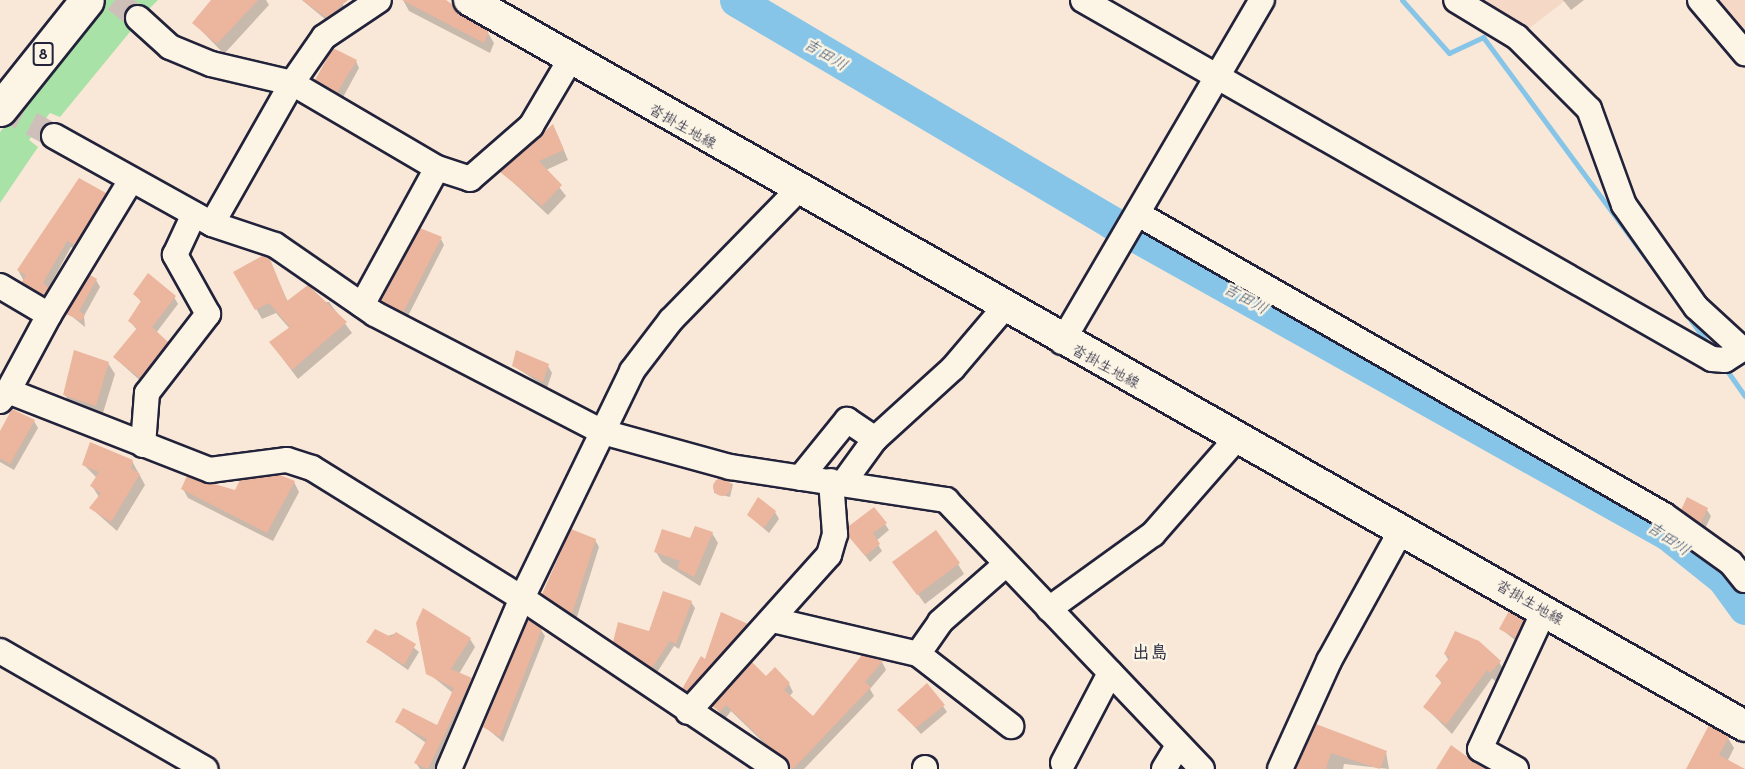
<!DOCTYPE html>
<html>
<head>
<meta charset="utf-8">
<style>
  body { margin:0 }
  #map { position:relative; width:1745px; height:769px; overflow:hidden; background:#f9e8d7; font-family:Mali,"Klee One",sans-serif }
  div>[style] { position:absolute }
  [style*='--x'] { left:calc(var(--x)*1px); top:calc(var(--y)*1px); width:calc(var(--w)*1px); rotate:calc(var(--a)*1deg) }
  .built>* { inset:0; background:#f5d9c6 }
  .green>* { inset:0; background:#a8e2a7 }
  .shadow>* { inset:0; background:#0003 }
  .stream>* { height:5px; margin:-2.5px; padding:0 2.5px; transform-origin:2.5px; border-radius:2.5px; background:#86c5e7 }
  .river>* { height:33px; margin:-16.5px; padding:0 16.5px; transform-origin:16.5px; border-radius:16.5px; background:#86c5e7 }
  .building>* { inset:0; background:#ebb59e }
  .round { border-radius:50% }
  .minor-tunnel>* { height:24px; margin-top:-12px; transform-origin:0; background:repeating-linear-gradient(90deg,#cec0b8 0 24px,transparent 0 36px) }
  .roads { filter:drop-shadow(2px 0 #22223b) drop-shadow(-2px 0 #22223b) drop-shadow(0 2px #22223b) drop-shadow(0 -2px #22223b) }
  .minor>* { height:24px; margin:-12px; padding:0 12px; transform-origin:12px; border-radius:12px; background:#fcf5e5 }
  .major>* { height:30px; margin:-15px; padding:0 15px; transform-origin:15px; border-radius:15px; background:#fcf5e5 }
  .highway>* { height:33px; margin:-16.5px; padding:0 16.5px; transform-origin:16.5px; border-radius:16.5px; background:#fcf5e5 }
  span { translate:-50% -50%; white-space:nowrap; text-align:center; line-height:1.15; -webkit-text-stroke:5px #fcf5e5; paint-order:stroke }
  .shield-label span { padding:2px 4px; background:#fcf5e5; border:2px solid; border-radius:4px; -webkit-text-stroke-width:0 }
  .shield-label { font-size:14px; color:#22223b; font-weight:700 }
  .street-label { font-size:15px; color:#22223b }
  .water-label { font-size:16px; color:#40536f; font-style:italic }
  .quarter-label { font-size:18px; color:#22223b; font-weight:700 }
</style>
</head>
<body>
<div id="map">
  <div class="built">
    <i style="clip-path:polygon(1472px 0,1566px 0,1523px 33px)"></i>
    <i style="clip-path:polygon(1691px 0,1745px 0,1745px 65px)"></i>
  </div>
  <div class="green">
    <i style="clip-path:polygon(105px 0,158px 0,147px 11px,138px 5px,126px 17px,134px 27px,60px 117px,50px 113px,29px 140px,38px 147px,0 203px,0 132px)"></i>
  </div>
  <div class="shadow">
    <i style="clip-path:polygon(213px 0,266px 0,269px 5px,224px 54px,194px 23px)"></i>
    <i style="clip-path:polygon(302px 0,339px 0,348px 11px,331px 24px)"></i>
    <i style="clip-path:polygon(403px 0,438px 0,488px 33px,494px 43px,490px 53px,409px 11px)"></i>
    <i style="clip-path:polygon(1563px 0,1584px 0,1571px 10px)"></i>
    <i style="clip-path:polygon(356px 61px,359px 68px,342px 99px,321px 87px,317px 80px)"></i>
    <i style="clip-path:polygon(558px 136px,568px 160px,546px 170px,566px 196px,548px 215px,502px 172px)"></i>
    <i style="clip-path:polygon(105px 194px,109px 201px,79px 251px,71px 247px,48px 289px,48px 301px,28px 289px,18px 270px)"></i>
    <i style="clip-path:polygon(441px 239px,444px 245px,407px 318px,386px 307px,382px 301px)"></i>
    <i style="clip-path:polygon(269px 260px,288px 302px,329px 302px,352px 333px,298px 379px,271px 343px,290px 329px,276px 313px,262px 319px,235px 272px)"></i>
    <i style="clip-path:polygon(96px 280px,100px 287px,84px 316px,85px 327px,69px 314px)"></i>
    <i style="clip-path:polygon(135px 294px,174px 297px,178px 304px,156px 333px,171px 349px,144px 384px,115px 358px,137px 330px,130px 321px,142px 303px)"></i>
    <i style="clip-path:polygon(108px 363px,115px 374px,102px 416px,71px 405px,65px 395px)"></i>
    <i style="clip-path:polygon(514px 366px,548px 366px,552px 373px,547px 388px)"></i>
    <i style="clip-path:polygon(34px 421px,38px 428px,14px 470px,0 462px,0 435px)"></i>
    <i style="clip-path:polygon(132px 461px,145px 485px,117px 531px,91px 508px,99px 497px,92px 486px,97px 478px,84px 465px)"></i>
    <i style="clip-path:polygon(716px 480px,733px 484px,730px 497px,714px 493px)"></i>
    <i style="clip-path:polygon(294px 482px,299px 492px,273px 541px,188px 498px,183px 489px,236px 492px)"></i>
    <i style="clip-path:polygon(1683px 510px,1707px 510px,1711px 516px,1705px 529px)"></i>
    <i style="clip-path:polygon(775px 512px,779px 519px,769px 533px,748px 515px)"></i>
    <i style="clip-path:polygon(885px 524px,889px 530px,876px 541px,882px 551px,870px 562px,850px 536px)"></i>
    <i style="clip-path:polygon(712px 533px,718px 543px,700px 586px,662px 562px,656px 552px)"></i>
    <i style="clip-path:polygon(595px 540px,599px 547px,576px 620px,543px 594px)"></i>
    <i style="clip-path:polygon(894px 562px,958px 564px,964px 574px,925px 604px)"></i>
    <i style="clip-path:polygon(691px 602px,695px 608px,679px 649px,674px 646px,656px 674px,614px 642px,650px 633px)"></i>
    <i style="clip-path:polygon(1523px 621px,1527px 628px,1520px 644px,1501px 629px)"></i>
    <i style="clip-path:polygon(747px 625px,750px 632px,688px 696px,684px 689px,706px 661px)"></i>
    <i style="clip-path:polygon(541px 630px,545px 636px,503px 742px,484px 726px)"></i>
    <i style="clip-path:polygon(397px 633px,419px 652px,408px 670px,368px 642px)"></i>
    <i style="clip-path:polygon(470px 639px,475px 647px,459px 674px,476px 688px,438px 769px,420px 769px,416px 763px,426px 743px,397px 722px,437px 728px,453px 693px,428px 673px)"></i>
    <i style="clip-path:polygon(1445px 654px,1499px 662px,1505px 672px,1496px 682px,1492px 678px,1452px 734px,1425px 707px,1442px 684px,1437px 676px,1449px 661px)"></i>
    <i style="clip-path:polygon(882px 662px,886px 670px,870px 689px,874px 696px,804px 769px,791px 769px,731px 711px,725px 719px,714px 706px,766px 678px,789px 684px,793px 692px,789px 697px,813px 718px)"></i>
    <i style="clip-path:polygon(943px 706px,947px 712px,921px 734px,899px 710px)"></i>
    <i style="clip-path:polygon(1317px 726px,1386px 752px,1389px 769px,1344px 764px,1343px 769px,1298px 769px)"></i>
    <i style="clip-path:polygon(1728px 738px,1734px 748px,1728px 760px,1735px 769px,1687px 769px)"></i>
  </div>
  <div class="stream">
    <i style="--x:1402;--y:0;--w:71;--a:48.4"></i>
    <i style="--x:1449;--y:53;--w:38;--a:-25"></i>
    <i style="--x:1483;--y:37;--w:313;--a:53.6"></i>
    <i style="--x:1685;--y:312;--w:44;--a:54.2"></i>
    <i style="--x:1723;--y:365;--w:38;--a:55"></i>
  </div>
  <div class="river">
    <i style="--x:736;--y:0;--w:436;--a:30.6"></i>
    <i style="--x:1111;--y:222;--w:638;--a:29.26"></i>
    <i style="--x:1668;--y:534;--w:70;--a:38.7"></i>
    <i style="--x:1723;--y:578;--w:37;--a:54"></i>
  </div>
  <div class="building">
    <i style="clip-path:polygon(211px 0,258px 0,217px 44px,192px 23px)"></i>
    <i style="clip-path:polygon(302px 0,348px 0,327px 18px)"></i>
    <i style="clip-path:polygon(402px 0,446px 0,489px 31px,484px 43px)"></i>
    <i style="clip-path:polygon(333px 48px,357px 60px,337px 93px,315px 80px)"></i>
    <i style="clip-path:polygon(553px 124px,564px 150px,539px 161px,562px 185px,542px 206px,500px 172px)"></i>
    <i style="clip-path:polygon(79px 178px,106px 193px,75px 245px,67px 241px,43px 283px,49px 288px,44px 296px,22px 282px,26px 275px,17px 270px)"></i>
    <i style="clip-path:polygon(420px 228px,442px 237px,403px 313px,381px 301px)"></i>
    <i style="clip-path:polygon(262px 256px,270px 259px,287px 301px,308px 285px,347px 322px,292px 370px,269px 342px,290px 327px,269px 303px,255px 310px,233px 272px)"></i>
    <i style="clip-path:polygon(148px 273px,176px 296px,152px 327px,168px 342px,140px 378px,113px 357px,137px 328px,128px 321px,141px 301px,133px 294px)"></i>
    <i style="clip-path:polygon(90px 275px,97px 279px,79px 311px,85px 315px,81px 321px,66px 314px)"></i>
    <i style="clip-path:polygon(74px 350px,109px 362px,96px 406px,63px 395px)"></i>
    <i style="clip-path:polygon(516px 350px,549px 364px,543px 382px,512px 366px)"></i>
    <i style="clip-path:polygon(12px 409px,35px 420px,10px 464px,0 458px,0 431px)"></i>
    <i style="clip-path:polygon(90px 442px,133px 460px,131px 468px,140px 474px,111px 522px,89px 508px,101px 493px,90px 486px,99px 472px,82px 465px)"></i>
    <i style="clip-path:polygon(280px 475px,295px 481px,267px 533px,181px 489px,187px 476px,235px 490px,240px 480px)"></i>
    <i class="round" style="left:713px;top:478px;width:18px;height:18px"></i>
    <i style="clip-path:polygon(758px 497px,776px 511px,764px 528px,747px 515px)"></i>
    <i style="clip-path:polygon(1687px 497px,1708px 508px,1701px 523px,1681px 510px)"></i>
    <i style="clip-path:polygon(874px 507px,887px 523px,873px 533px,880px 544px,865px 556px,849px 537px,849px 526px)"></i>
    <i style="clip-path:polygon(695px 526px,713px 532px,694px 577px,677px 568px,680px 561px,654px 552px,662px 529px,690px 538px)"></i>
    <i style="clip-path:polygon(571px 529px,596px 539px,572px 614px,542px 594px)"></i>
    <i style="clip-path:polygon(936px 530px,960px 563px,917px 595px,892px 562px)"></i>
    <i style="clip-path:polygon(663px 591px,692px 601px,676px 644px,670px 641px,652px 668px,613px 642px,618px 622px,649px 631px)"></i>
    <i style="clip-path:polygon(423px 608px,471px 638px,451px 669px,472px 678px,428px 769px,414px 763px,427px 739px,395px 722px,403px 708px,437px 725px,454px 688px,426px 674px,416px 623px)"></i>
    <i style="clip-path:polygon(1509px 611px,1524px 620px,1516px 638px,1499px 629px)"></i>
    <i style="clip-path:polygon(721px 612px,748px 624px,687px 692px,682px 689px,701px 656px,705px 659px)"></i>
    <i style="clip-path:polygon(528px 619px,542px 629px,500px 737px,483px 727px)"></i>
    <i style="clip-path:polygon(375px 629px,391px 637px,396px 632px,416px 644px,404px 665px,366px 642px)"></i>
    <i style="clip-path:polygon(1455px 631px,1479px 641px,1501px 661px,1490px 673px,1487px 670px,1446px 725px,1423px 707px,1442px 682px,1435px 676px,1450px 657px,1444px 654px)"></i>
    <i style="clip-path:polygon(862px 655px,883px 661px,865px 682px,871px 687px,793px 769px,726px 705px,720px 712px,712px 706px,752px 662px,766px 676px,775px 667px,790px 683px,784px 690px,813px 716px)"></i>
    <i style="clip-path:polygon(927px 683px,945px 705px,916px 728px,897px 710px)"></i>
    <i style="clip-path:polygon(1316px 724px,1387px 751px,1380px 769px,1331px 753px,1326px 769px,1296px 769px)"></i>
    <i style="clip-path:polygon(1709px 725px,1729px 737px,1719px 755px,1745px 769px,1686px 769px)"></i>
    <i style="clip-path:polygon(1451px 745px,1473px 761px,1486px 769px,1436px 769px)"></i>
  </div>
  <div class="minor-tunnel">
    <i style="--x:115;--y:0;--w:29;--a:38"></i>
    <i style="--x:0;--y:106;--w:62;--a:29.1"></i>
  </div>
  <div class="roads">
    <div class="minor">
      <i style="--x:1083;--y:0;--w:724;--a:29.72"></i>
      <i style="--x:1712;--y:359;--w:13;--a:4"></i>
      <i style="--x:1725;--y:360;--w:20;--a:-33"></i>
      <i style="--x:1742;--y:349;--w:62;--a:-137.6"></i>
      <i style="--x:1696;--y:307;--w:125;--a:-125.2"></i>
      <i style="--x:1624;--y:205;--w:102;--a:-110"></i>
      <i style="--x:1589;--y:109;--w:102;--a:-135"></i>
      <i style="--x:1517;--y:37;--w:71;--a:-148.8"></i>
      <i style="--x:1700;--y:0;--w:70;--a:49.7"></i>
      <i style="--x:138;--y:18;--w:43;--a:42.2"></i>
      <i style="--x:170;--y:47;--w:44;--a:22.5"></i>
      <i style="--x:211;--y:64;--w:83;--a:13.2"></i>
      <i style="--x:292;--y:83;--w:162;--a:119.6"></i>
      <i style="--x:54;--y:136;--w:181;--a:29.1"></i>
      <i style="--x:212;--y:224;--w:66;--a:18.4"></i>
      <i style="--x:275;--y:245;--w:121;--a:34.6"></i>
      <i style="--x:375;--y:314;--w:257;--a:27.4"></i>
      <i style="--x:603;--y:432;--w:132;--a:15.4"></i>
      <i style="--x:730;--y:467;--w:219;--a:8.7"></i>
      <i style="--x:946;--y:500;--w:371;--a:46.4"></i>
      <i style="--x:437;--y:168;--w:35;--a:18"></i>
      <i style="--x:470;--y:179;--w:81;--a:-41"></i>
      <i style="--x:531;--y:126;--w:77;--a:-59.4"></i>
      <i style="--x:1138;--y:214;--w:606;--a:29.78"></i>
      <i style="--x:1664;--y:515;--w:82;--a:35.6"></i>
      <i style="--x:1731;--y:563;--w:22;--a:51"></i>
      <i style="--x:0;--y:286;--w:57;--a:30.6"></i>
      <i style="--x:49;--y:315;--w:86;--a:118.3"></i>
      <i style="--x:362;--y:305;--w:156;--a:-61.3"></i>
      <i style="--x:437;--y:168;--w:168;--a:-149.6"></i>
      <i style="--x:292;--y:83;--w:56;--a:-55.2"></i>
      <i style="--x:324;--y:37;--w:66;--a:-33.9"></i>
      <i style="--x:49;--y:315;--w:158;--a:-58.7"></i>
      <i style="--x:1062;--y:342;--w:396;--a:-59.7"></i>
      <i style="--x:0;--y:401;--w:13;--a:-51"></i>
      <i style="--x:8;--y:391;--w:217;--a:21.4"></i>
      <i style="--x:210;--y:470;--w:78;--a:-7.4"></i>
      <i style="--x:287;--y:460;--w:26;--a:18"></i>
      <i style="--x:312;--y:468;--w:247;--a:31.8"></i>
      <i style="--x:522;--y:598;--w:306;--a:33.9"></i>
      <i style="--x:875;--y:439;--w:105;--a:-42.3"></i>
      <i style="--x:953;--y:368;--w:79;--a:-49.6"></i>
      <i style="--x:143;--y:445;--w:52;--a:-85.6"></i>
      <i style="--x:147;--y:393;--w:100;--a:-52.3"></i>
      <i style="--x:208;--y:314;--w:68;--a:-119.2"></i>
      <i style="--x:175;--y:255;--w:45;--a:-65.1"></i>
      <i style="--x:800;--y:478;--w:75;--a:-51"></i>
      <i style="--x:847;--y:420;--w:34;--a:34"></i>
      <i style="--x:875;--y:439;--w:54;--a:126"></i>
      <i style="--x:1049;--y:609;--w:128;--a:-35.8"></i>
      <i style="--x:1153;--y:534;--w:128;--a:-48.8"></i>
      <i style="--x:773;--y:620;--w:149;--a:13.2"></i>
      <i style="--x:918;--y:654;--w:39;--a:-55"></i>
      <i style="--x:940;--y:622;--w:88;--a:-41.3"></i>
      <i style="--x:0;--y:651;--w:237;--a:29.9"></i>
      <i style="--x:918;--y:654;--w:118;--a:37.7"></i>
      <i style="--x:688;--y:712;--w:211;--a:-48.1"></i>
      <i style="--x:829;--y:555;--w:22;--a:-74"></i>
      <i style="--x:835;--y:534;--w:53;--a:-94.3"></i>
      <i style="--x:1063;--y:763;--w:102;--a:-62.4"></i>
      <i style="--x:449;--y:769;--w:186;--a:-66.9"></i>
      <i style="--x:522;--y:598;--w:252;--a:-64.1"></i>
      <i style="--x:632;--y:371;--w:64;--a:-52.6"></i>
      <i style="--x:671;--y:320;--w:180;--a:-45.7"></i>
      <i style="--x:925;--y:769;--w:1;--a:-90"></i>
      <i style="--x:1164;--y:769;--w:27;--a:-59"></i>
      <i style="--x:1280;--y:769;--w:119;--a:-65.6"></i>
      <i style="--x:1329;--y:661;--w:151;--a:-61.1"></i>
      <i style="--x:1516;--y:769;--w:41;--a:-150.9"></i>
      <i style="--x:1480;--y:749;--w:152;--a:-65.1"></i>
    </div>
    <div class="major">
      <i style="--x:469;--y:0;--w:1468;--a:29.64"></i>
    </div>
    <div class="highway">
      <i style="--x:0;--y:109;--w:139;--a:-51.4"></i>
    </div>
  </div>
  <div class="shield-label">
    <span style="left:43px;top:54px">8</span>
  </div>
  <div class="street-label">
    <span style="left:683px;top:126px;rotate:30deg">沓掛生地線</span>
    <span style="left:1106px;top:366px;rotate:29deg">沓掛生地線</span>
    <span style="left:1530px;top:602px;rotate:30deg">沓掛生地線</span>
  </div>
  <div class="water-label">
    <span style="left:826px;top:54px;rotate:31deg">吉田川</span>
    <span style="left:1246px;top:298px;rotate:29deg">吉田川</span>
    <span style="left:1669px;top:538px;rotate:34deg">吉田川</span>
  </div>
  <div class="quarter-label">
    <span style="left:1150px;top:651px">出島</span>
  </div>
</div>
</body>
</html>
